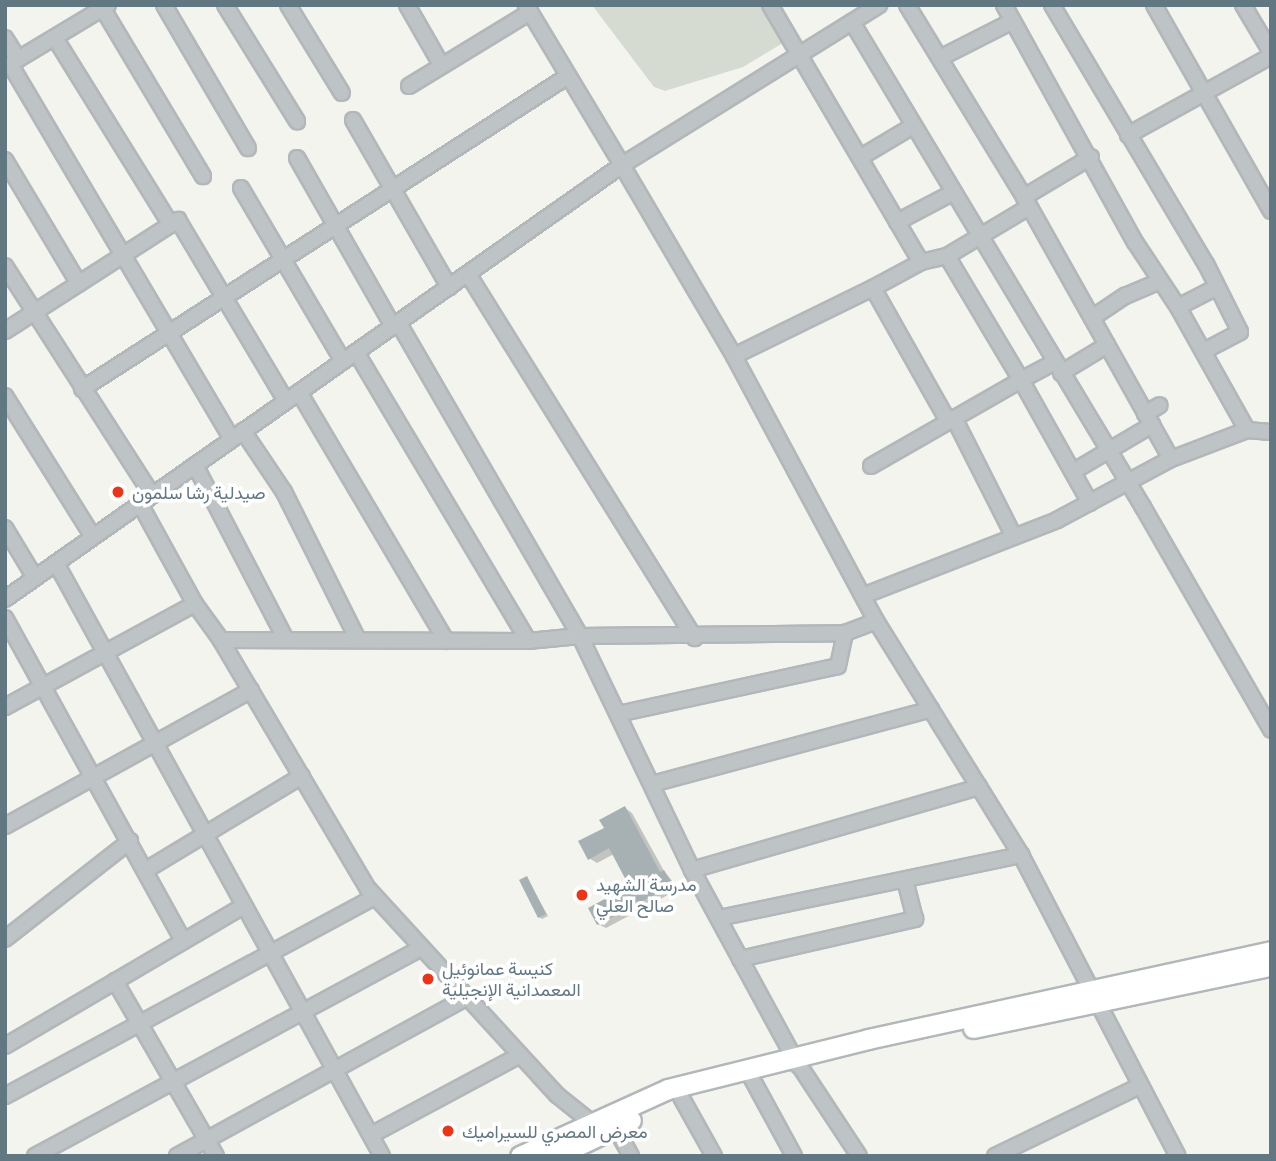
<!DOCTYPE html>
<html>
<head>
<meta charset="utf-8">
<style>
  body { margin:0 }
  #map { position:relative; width:1276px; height:1161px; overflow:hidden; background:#f4f4ef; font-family:Barlow,Vazirmatn,sans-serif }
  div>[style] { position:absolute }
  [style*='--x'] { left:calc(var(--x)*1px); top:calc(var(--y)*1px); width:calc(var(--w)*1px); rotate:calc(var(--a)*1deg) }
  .green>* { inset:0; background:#d5dbd0 }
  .shadow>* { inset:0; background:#0003 }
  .building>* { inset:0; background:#a7b1b4 }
  .roads { filter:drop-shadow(2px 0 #b2b7ba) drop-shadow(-2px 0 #b2b7ba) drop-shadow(0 2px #b2b7ba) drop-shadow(0 -2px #b2b7ba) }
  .minor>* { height:14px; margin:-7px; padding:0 7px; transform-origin:7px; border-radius:7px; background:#bec4c6 }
  .major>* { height:19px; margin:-9.5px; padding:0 9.5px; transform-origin:9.5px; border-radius:9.5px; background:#fff }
  .dots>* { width:19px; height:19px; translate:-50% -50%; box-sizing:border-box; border:4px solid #fff; border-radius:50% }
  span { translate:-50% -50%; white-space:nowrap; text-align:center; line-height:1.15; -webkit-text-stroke:7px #fff; paint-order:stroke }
  .poi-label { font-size:18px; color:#617782 }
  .left { translate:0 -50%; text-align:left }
  .frame { position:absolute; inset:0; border:7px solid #617782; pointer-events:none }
</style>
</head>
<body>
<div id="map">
  <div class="green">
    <i style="clip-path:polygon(592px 5px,761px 5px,783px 43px,743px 67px,665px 91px,654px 87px)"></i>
  </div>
  <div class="shadow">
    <i style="clip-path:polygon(625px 808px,632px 813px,664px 871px,679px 889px,606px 928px,598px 924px,632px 887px,614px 854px,597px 863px,589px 858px,606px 828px)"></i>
    <i style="clip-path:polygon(527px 878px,548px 916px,542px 919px,539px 917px)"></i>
  </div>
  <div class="building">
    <i style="clip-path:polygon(625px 806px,660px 872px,664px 870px,673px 885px,597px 925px,588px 908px,629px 886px,609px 848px,588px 860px,578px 841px,604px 828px,599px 820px)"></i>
    <i style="clip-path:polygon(527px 876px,546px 914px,538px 918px,519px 880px)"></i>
  </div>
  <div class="roads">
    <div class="minor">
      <i style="--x:164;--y:5;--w:166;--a:59.6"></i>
      <i style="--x:225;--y:5;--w:137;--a:58.2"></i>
      <i style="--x:288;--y:5;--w:103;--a:58.5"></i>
      <i style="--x:407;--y:5;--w:70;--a:60.2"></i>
      <i style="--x:770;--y:5;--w:298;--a:59.6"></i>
      <i style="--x:907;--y:5;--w:225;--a:58.6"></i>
      <i style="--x:1024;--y:197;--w:300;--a:60.7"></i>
      <i style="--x:1004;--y:5;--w:271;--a:61.1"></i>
      <i style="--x:1135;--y:242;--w:78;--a:56.5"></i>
      <i style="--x:1178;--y:307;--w:141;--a:60.7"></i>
      <i style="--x:1052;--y:5;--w:301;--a:59.3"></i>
      <i style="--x:1206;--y:264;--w:76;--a:63.4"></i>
      <i style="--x:1240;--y:332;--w:41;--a:152.2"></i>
      <i style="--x:1154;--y:5;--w:237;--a:60.4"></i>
      <i style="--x:1243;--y:5;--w:55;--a:59.2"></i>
      <i style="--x:103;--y:9;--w:195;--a:59.1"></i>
      <i style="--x:852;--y:22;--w:566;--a:59.04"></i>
      <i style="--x:1143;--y:507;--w:257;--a:60.1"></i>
      <i style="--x:5;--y:38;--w:25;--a:58"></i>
      <i style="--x:55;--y:38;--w:220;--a:58.2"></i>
      <i style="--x:940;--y:58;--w:80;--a:-26.9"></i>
      <i style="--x:10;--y:64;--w:436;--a:59.4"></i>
      <i style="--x:5;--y:67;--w:120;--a:-31"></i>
      <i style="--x:409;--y:86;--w:142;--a:-31.4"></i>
      <i style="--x:353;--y:120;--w:193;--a:60.1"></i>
      <i style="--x:1128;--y:135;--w:163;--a:-28.9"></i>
      <i style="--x:861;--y:157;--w:61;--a:-30.8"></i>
      <i style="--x:297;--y:158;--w:193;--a:60.3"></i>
      <i style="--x:5;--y:160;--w:144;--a:59.2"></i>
      <i style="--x:241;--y:188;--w:201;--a:59.5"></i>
      <i style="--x:1024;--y:197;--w:78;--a:-30.8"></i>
      <i style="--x:897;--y:222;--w:62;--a:-27.8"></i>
      <i style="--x:947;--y:256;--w:144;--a:59.2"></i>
      <i style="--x:1021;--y:380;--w:38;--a:-28"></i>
      <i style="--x:5;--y:266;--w:272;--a:57.3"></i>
      <i style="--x:468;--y:274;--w:429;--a:58.1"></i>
      <i style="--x:873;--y:288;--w:55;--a:-28.4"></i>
      <i style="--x:921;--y:262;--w:27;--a:-13"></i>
      <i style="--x:947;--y:256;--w:96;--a:-30.9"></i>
      <i style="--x:1178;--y:307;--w:44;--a:-27.1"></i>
      <i style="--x:1092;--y:318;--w:40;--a:-34"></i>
      <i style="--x:1125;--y:296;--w:38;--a:-23"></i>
      <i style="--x:398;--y:322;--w:363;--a:59.9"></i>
      <i style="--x:580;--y:636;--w:265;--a:-0.6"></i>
      <i style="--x:845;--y:633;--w:33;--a:-21"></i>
      <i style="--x:876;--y:621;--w:195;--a:58.2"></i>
      <i style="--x:979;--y:787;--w:299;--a:163.9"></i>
      <i style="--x:5;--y:331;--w:206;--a:-32.7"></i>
      <i style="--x:178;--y:220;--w:211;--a:59.2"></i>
      <i style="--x:356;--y:352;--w:336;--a:59.2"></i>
      <i style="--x:734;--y:356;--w:155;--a:-26.1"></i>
      <i style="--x:873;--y:288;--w:153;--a:60.6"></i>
      <i style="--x:1061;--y:373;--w:54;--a:-31.3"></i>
      <i style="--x:82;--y:389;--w:578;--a:-32.78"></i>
      <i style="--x:299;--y:392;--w:289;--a:59.4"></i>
      <i style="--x:5;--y:396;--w:166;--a:58"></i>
      <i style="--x:1145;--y:414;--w:17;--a:-31"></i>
      <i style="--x:954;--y:418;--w:133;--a:63.2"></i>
      <i style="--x:243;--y:431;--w:73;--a:56.1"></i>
      <i style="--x:284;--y:492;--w:165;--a:63.4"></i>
      <i style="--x:195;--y:465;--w:197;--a:62.5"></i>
      <i style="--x:871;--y:466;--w:173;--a:-29.8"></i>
      <i style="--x:1021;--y:380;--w:141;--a:60.7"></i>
      <i style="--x:1074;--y:471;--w:91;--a:-30.5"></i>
      <i style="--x:140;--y:504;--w:114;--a:61.2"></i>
      <i style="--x:195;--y:604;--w:44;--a:54.2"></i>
      <i style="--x:5;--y:528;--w:58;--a:59"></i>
      <i style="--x:56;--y:563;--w:677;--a:61.2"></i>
      <i style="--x:865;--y:595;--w:206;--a:-21.3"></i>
      <i style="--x:1057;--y:520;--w:129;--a:-28.2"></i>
      <i style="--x:1171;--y:459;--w:81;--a:-20.9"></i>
      <i style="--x:1247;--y:430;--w:24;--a:5"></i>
      <i style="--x:5;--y:599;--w:754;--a:-35.12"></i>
      <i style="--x:622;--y:165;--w:187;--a:-121"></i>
      <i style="--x:5;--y:618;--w:369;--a:61.1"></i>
      <i style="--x:876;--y:621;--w:301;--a:-118.2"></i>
      <i style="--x:734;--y:356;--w:221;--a:-120.4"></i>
      <i style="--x:622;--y:165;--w:303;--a:-31.9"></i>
      <i style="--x:5;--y:707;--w:216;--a:-28.5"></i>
      <i style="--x:618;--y:714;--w:225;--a:-12.3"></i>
      <i style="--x:838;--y:666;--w:34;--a:-78"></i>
      <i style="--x:652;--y:784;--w:289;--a:-15"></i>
      <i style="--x:5;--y:826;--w:281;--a:-28.9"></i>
      <i style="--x:1021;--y:855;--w:339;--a:62.5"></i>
      <i style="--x:146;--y:870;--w:182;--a:-31.1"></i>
      <i style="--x:719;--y:918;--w:309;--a:-11.8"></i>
      <i style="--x:1021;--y:855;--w:80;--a:-121.7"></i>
      <i style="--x:5;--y:939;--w:159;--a:-38.1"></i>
      <i style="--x:740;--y:959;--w:180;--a:-12.9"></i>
      <i style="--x:915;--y:919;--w:40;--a:-104.4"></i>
      <i style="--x:115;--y:981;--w:202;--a:60"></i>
      <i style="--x:5;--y:1046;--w:277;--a:-30.4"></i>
      <i style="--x:799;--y:1065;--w:109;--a:56.6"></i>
      <i style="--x:751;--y:1077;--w:90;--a:61.4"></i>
      <i style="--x:5;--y:1096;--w:420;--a:-28.3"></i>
      <i style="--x:681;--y:1097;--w:68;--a:60.8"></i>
      <i style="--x:592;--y:1123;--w:45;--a:-141.3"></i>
      <i style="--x:557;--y:1095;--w:280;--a:-132.5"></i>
      <i style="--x:368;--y:889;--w:289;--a:-120.6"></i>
      <i style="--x:221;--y:640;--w:307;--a:0.2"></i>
      <i style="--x:528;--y:641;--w:52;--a:-5.5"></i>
      <i style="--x:580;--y:636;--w:259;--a:64.4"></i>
      <i style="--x:692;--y:870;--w:222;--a:61.5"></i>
      <i style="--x:615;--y:1127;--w:33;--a:61"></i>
      <i style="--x:371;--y:1135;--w:169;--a:-28.2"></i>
      <i style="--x:35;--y:1156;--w:439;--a:-28.3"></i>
      <i style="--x:177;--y:1156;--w:331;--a:-28.7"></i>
      <i style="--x:995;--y:1156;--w:159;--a:-25.8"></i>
    </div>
    <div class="major">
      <i style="--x:973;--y:1028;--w:304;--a:-11.8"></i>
      <i style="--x:520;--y:1156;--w:162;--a:-24.4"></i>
      <i style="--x:668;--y:1089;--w:206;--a:-14"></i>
      <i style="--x:868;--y:1039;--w:412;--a:-12.3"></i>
      <i style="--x:556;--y:1156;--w:83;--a:-25.6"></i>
    </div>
  </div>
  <div class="dots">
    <i style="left:118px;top:492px;background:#eb3519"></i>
    <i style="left:582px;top:895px;background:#eb3519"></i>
    <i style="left:428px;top:979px;background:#eb3519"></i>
    <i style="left:448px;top:1131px;background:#eb3519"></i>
  </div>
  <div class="poi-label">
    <span class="left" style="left:132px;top:492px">صيدلية رشا سلمون</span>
    <span class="left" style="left:596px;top:895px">مدرسة الشهيد<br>صالح العلي</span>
    <span class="left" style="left:442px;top:979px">كنيسة عمانوئيل<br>المعمدانية الإنجيلية</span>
    <span class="left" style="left:462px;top:1131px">معرض المصري للسيراميك</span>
  </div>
  <div class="frame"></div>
</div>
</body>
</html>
